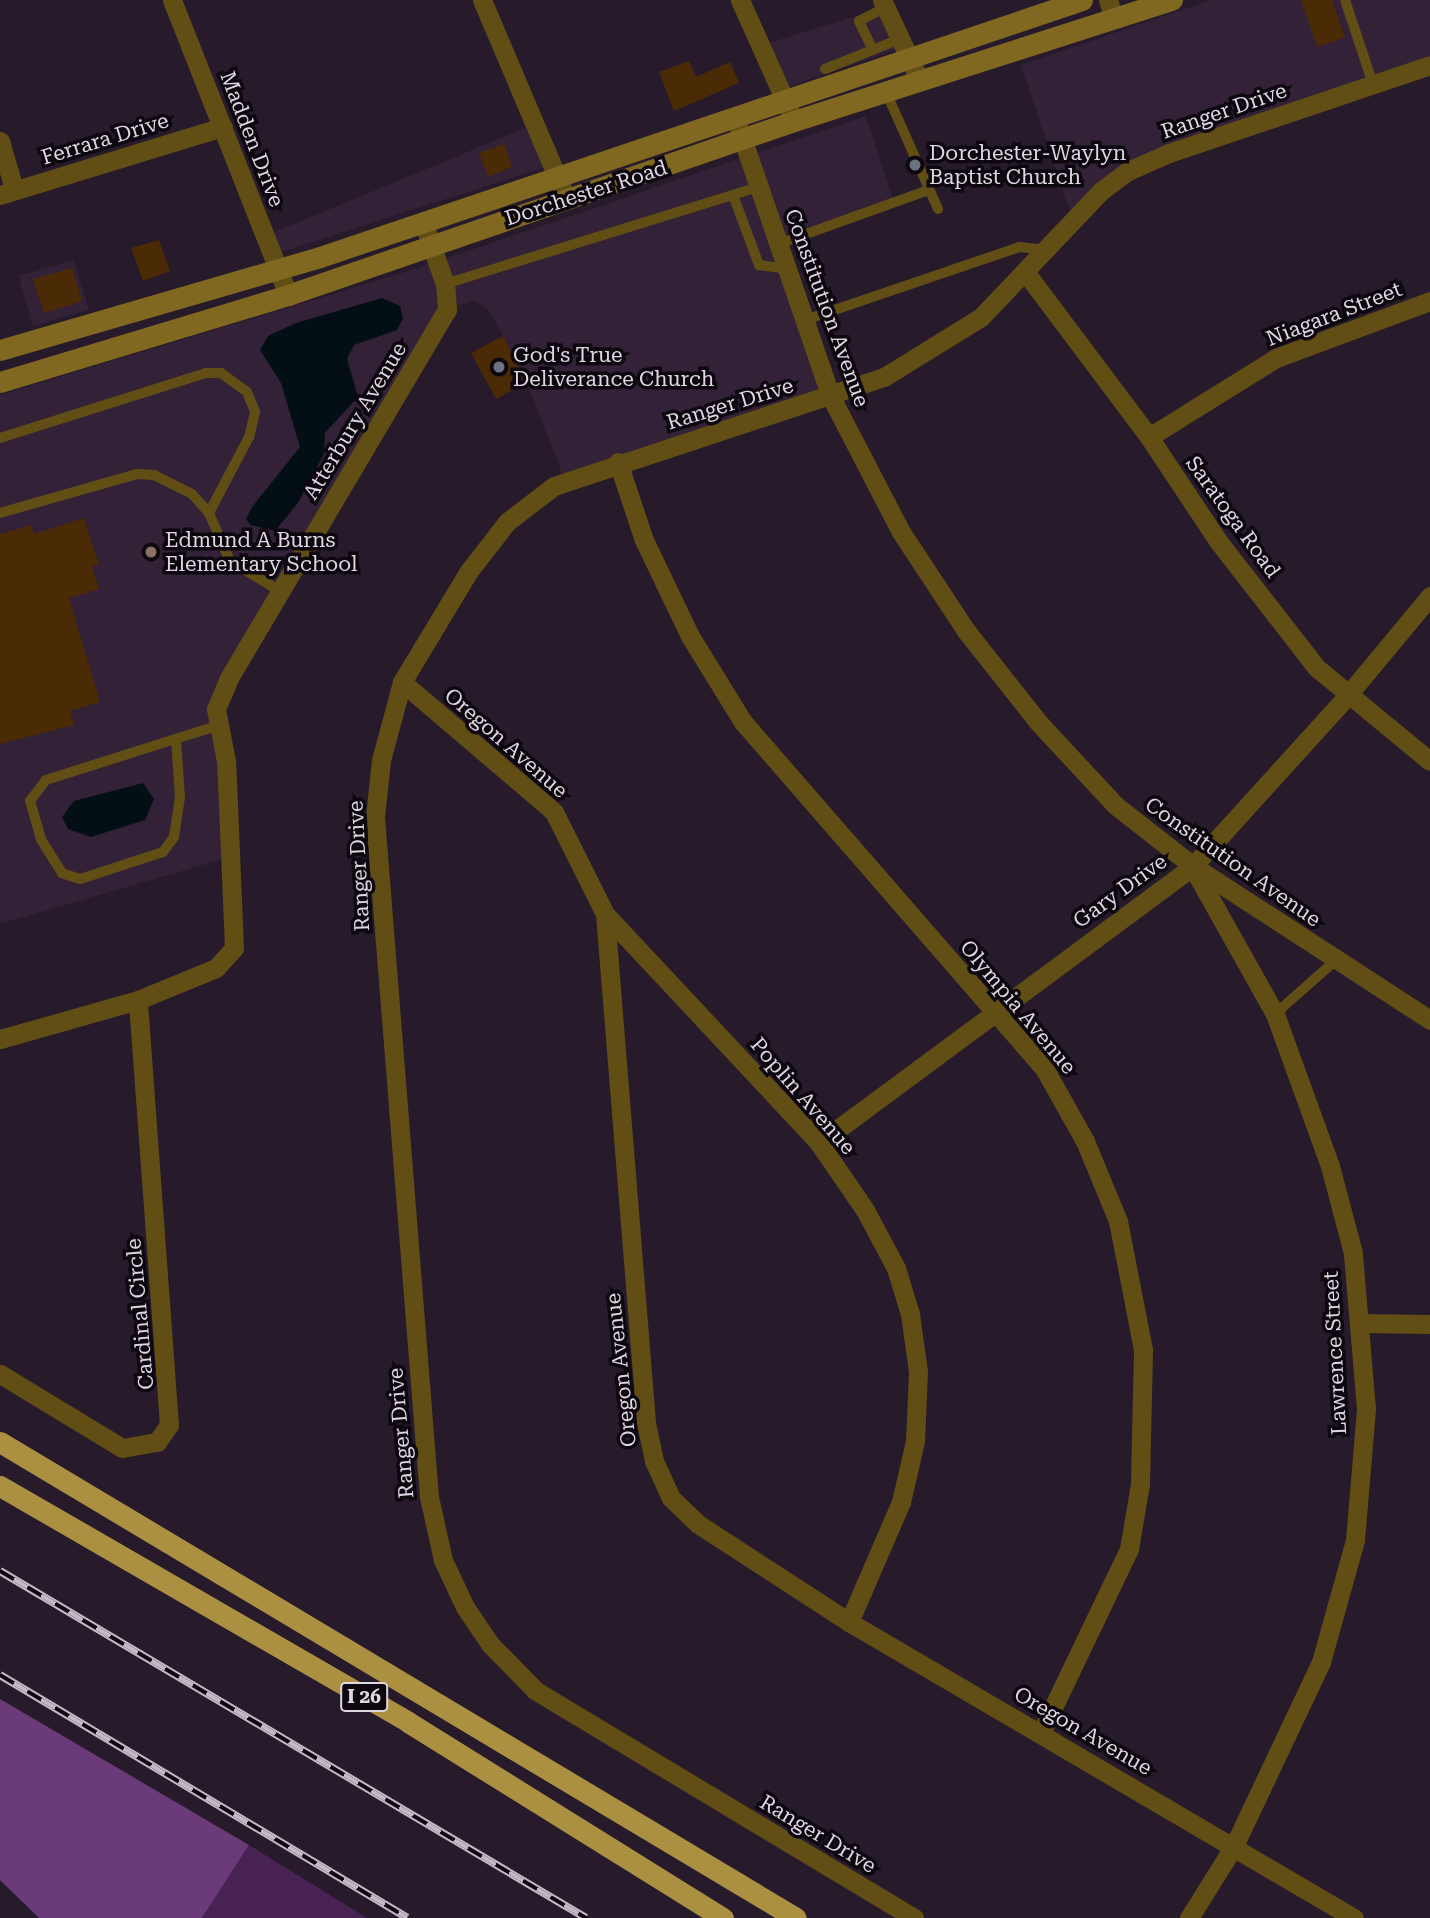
<!DOCTYPE html>
<html>
<head>
<meta charset="utf-8">
<style>
  body { margin:0 }
  #map { position:relative; width:1430px; height:1918px; overflow:hidden; background:#271a2b; font-family:"Roboto Serif",serif }
  div>[style] { position:absolute }
  [style*='--x'] { left:calc(var(--x)*1px); top:calc(var(--y)*1px); width:calc(var(--w)*1px); rotate:calc(var(--a)*1deg) }
  .built>* { inset:0; background:#322137 }
  .green>* { inset:0; background:#482253 }
  .forest>* { inset:0; background:#6a3b78 }
  .water>* { inset:0; background:#040f15 }
  .building>* { inset:0; background:#4a2b06 }
  .lane>* { height:10px; margin:-5px; padding:0 5px; transform-origin:5px; border-radius:5px; background:#604e15 }
  .street>* { height:19px; margin:-9.5px; padding:0 9.5px; transform-origin:9.5px; border-radius:9.5px; background:#604e15 }
  .secondary>* { height:21px; margin:-10.5px; padding:0 10.5px; transform-origin:10.5px; border-radius:10.5px; background:#806821 }
  .highway>* { height:21px; margin:-10.5px; padding:0 10.5px; transform-origin:10.5px; border-radius:10.5px; background:#ab9042 }
  .rail>* { height:8px; margin-top:-4px; transform-origin:0; background:repeating-linear-gradient(90deg,#0d080f 0 16px,#c3b9c6 0 32px); box-sizing:border-box; border-block:2px solid #c3b9c6 }
  .dots>* { width:19px; height:19px; translate:-50% -50%; box-sizing:border-box; border:4px solid #0d080f; border-radius:50% }
  span { translate:-50% -50%; white-space:nowrap; text-align:center; line-height:1.15; -webkit-text-stroke:7px #0d080f; paint-order:stroke }
  .shield-label span { padding:2px 5px; background:#0d080f; border:2px solid; border-radius:5px; -webkit-text-stroke-width:0 }
  .shield-label { font-size:19px; color:#dfd6e2; font-weight:700 }
  .street-label { font-size:21px; color:#dfd6e2 }
  .poi-label { font-size:21px; color:#dfd6e2 }
  .left { translate:0 -50%; text-align:left }
</style>
</head>
<body>
<div id="map">
  <div class="built">
    <i style="clip-path:polygon(1210px 0,1430px 0,1430px 65px,1169px 153px,1073px 221px,1021px 65px)"></i>
    <i style="clip-path:polygon(886px 7px,904px 47px,781px 89px,761px 45px)"></i>
    <i style="clip-path:polygon(866px 116px,893px 199px,776px 238px,831px 397px,565px 481px,528px 385px,491px 313px,475px 300px,447px 310px,216px 708px,230px 857px,0 924px,0 395px,412px 270px)"></i>
    <i style="clip-path:polygon(535px 124px,552px 165px,272px 255px,265px 236px)"></i>
    <i style="clip-path:polygon(74px 260px,89px 310px,33px 326px,18px 276px)"></i>
  </div>
  <div class="green">
    <i style="clip-path:polygon(249px 1845px,367px 1918px,202px 1918px)"></i>
  </div>
  <div class="forest">
    <i style="clip-path:polygon(0 1699px,249px 1845px,202px 1918px,39px 1918px,0 1880px)"></i>
  </div>
  <div class="water">
    <i style="clip-path:polygon(382px 298px,400px 306px,403px 318px,397px 330px,354px 345px,347px 359px,358px 397px,325px 433px,324px 454px,298px 503px,275px 531px,251px 525px,246px 519px,252px 507px,300px 447px,281px 383px,260px 350px,268px 336px,296px 323px)"></i>
    <i style="clip-path:polygon(143px 783px,154px 799px,145px 820px,91px 837px,68px 829px,62px 817px,74px 801px)"></i>
  </div>
  <div class="building">
    <i style="clip-path:polygon(1301px 0,1332px 0,1345px 37px,1317px 47px)"></i>
    <i style="clip-path:polygon(689px 61px,696px 77px,730px 62px,739px 83px,674px 111px,659px 72px)"></i>
    <i style="clip-path:polygon(504px 144px,512px 167px,488px 177px,479px 153px)"></i>
    <i style="clip-path:polygon(159px 240px,170px 271px,143px 281px,131px 248px)"></i>
    <i style="clip-path:polygon(72px 268px,82px 301px,44px 313px,33px 279px)"></i>
    <i style="clip-path:polygon(503px 336px,527px 382px,496px 399px,471px 353px)"></i>
    <i style="clip-path:polygon(84px 518px,99px 564px,92px 567px,99px 589px,69px 598px,100px 702px,70px 711px,74px 725px,0 744px,0 534px,31px 525px,34px 534px)"></i>
  </div>
  <div class="lane">
    <i style="--x:1345;--y:0;--w:89;--a:71.6"></i>
    <i style="--x:873;--y:50;--w:32;--a:-116"></i>
    <i style="--x:859;--y:21;--w:30;--a:-27"></i>
    <i style="--x:825;--y:69;--w:81;--a:-21.8"></i>
    <i style="--x:886;--y:92;--w:128;--a:66"></i>
    <i style="--x:733;--y:195;--w:75;--a:69.6"></i>
    <i style="--x:759;--y:265;--w:28;--a:8"></i>
    <i style="--x:778;--y:244;--w:160;--a:-19.7"></i>
    <i style="--x:445;--y:284;--w:329;--a:-17.2"></i>
    <i style="--x:805;--y:320;--w:226;--a:-18.8"></i>
    <i style="--x:1019;--y:247;--w:27;--a:6"></i>
    <i style="--x:0;--y:438;--w:216;--a:-17.5"></i>
    <i style="--x:206;--y:373;--w:15;--a:0"></i>
    <i style="--x:221;--y:373;--w:32;--a:36"></i>
    <i style="--x:247;--y:392;--w:22;--a:68"></i>
    <i style="--x:255;--y:412;--w:26;--a:103"></i>
    <i style="--x:249;--y:437;--w:86;--a:117.8"></i>
    <i style="--x:0;--y:513;--w:142;--a:-15.9"></i>
    <i style="--x:137;--y:474;--w:17;--a:3"></i>
    <i style="--x:154;--y:475;--w:42;--a:26.6"></i>
    <i style="--x:192;--y:494;--w:25;--a:48"></i>
    <i style="--x:209;--y:513;--w:52;--a:66.4"></i>
    <i style="--x:230;--y:561;--w:58;--a:31"></i>
    <i style="--x:176;--y:739;--w:58;--a:86.1"></i>
    <i style="--x:180;--y:797;--w:40;--a:98.5"></i>
    <i style="--x:174;--y:837;--w:19;--a:126"></i>
    <i style="--x:163;--y:852;--w:87;--a:162"></i>
    <i style="--x:80;--y:879;--w:19;--a:-162"></i>
    <i style="--x:62;--y:873;--w:40;--a:-122"></i>
    <i style="--x:41;--y:839;--w:40;--a:-106"></i>
    <i style="--x:30;--y:801;--w:26;--a:-53"></i>
    <i style="--x:46;--y:780;--w:182;--a:-17.6"></i>
    <i style="--x:1275;--y:1014;--w:80;--a:-41.5"></i>
  </div>
  <div class="street">
    <i style="--x:172;--y:0;--w:317;--a:68.5"></i>
    <i style="--x:482;--y:0;--w:215;--a:67"></i>
    <i style="--x:740;--y:0;--w:125;--a:65.9"></i>
    <i style="--x:882;--y:0;--w:89;--a:64.9"></i>
    <i style="--x:1108;--y:0;--w:20;--a:72"></i>
    <i style="--x:735;--y:117;--w:296;--a:71.1"></i>
    <i style="--x:831;--y:397;--w:152;--a:62.6"></i>
    <i style="--x:901;--y:532;--w:120;--a:56.6"></i>
    <i style="--x:967;--y:632;--w:115;--a:51.7"></i>
    <i style="--x:1038;--y:722;--w:113;--a:47.1"></i>
    <i style="--x:1115;--y:805;--w:99;--a:38"></i>
    <i style="--x:1193;--y:866;--w:283;--a:33"></i>
    <i style="--x:0;--y:141;--w:50;--a:73.7"></i>
    <i style="--x:0;--y:195;--w:233;--a:-17"></i>
    <i style="--x:1026;--y:273;--w:205;--a:53.1"></i>
    <i style="--x:1149;--y:437;--w:125;--a:56.4"></i>
    <i style="--x:1218;--y:541;--w:161;--a:52.1"></i>
    <i style="--x:1317;--y:668;--w:146;--a:39.5"></i>
    <i style="--x:1149;--y:437;--w:150;--a:-31.9"></i>
    <i style="--x:1276;--y:358;--w:164;--a:-20.3"></i>
    <i style="--x:618;--y:462;--w:82;--a:71.6"></i>
    <i style="--x:644;--y:540;--w:106;--a:64.4"></i>
    <i style="--x:690;--y:636;--w:101;--a:58.4"></i>
    <i style="--x:743;--y:722;--w:459;--a:49"></i>
    <i style="--x:1044;--y:1068;--w:84;--a:60.7"></i>
    <i style="--x:1085;--y:1141;--w:87;--a:67.6"></i>
    <i style="--x:1118;--y:1221;--w:131;--a:79"></i>
    <i style="--x:1143;--y:1350;--w:134;--a:91.3"></i>
    <i style="--x:1140;--y:1484;--w:66;--a:99.6"></i>
    <i style="--x:1129;--y:1549;--w:204;--a:115.6"></i>
    <i style="--x:402;--y:682;--w:200;--a:40.5"></i>
    <i style="--x:554;--y:812;--w:114;--a:63.4"></i>
    <i style="--x:605;--y:914;--w:511;--a:85.39"></i>
    <i style="--x:646;--y:1423;--w:39;--a:78"></i>
    <i style="--x:654;--y:1461;--w:41;--a:65.3"></i>
    <i style="--x:671;--y:1498;--w:37;--a:44"></i>
    <i style="--x:698;--y:1524;--w:180;--a:33"></i>
    <i style="--x:849;--y:1622;--w:585;--a:30.38"></i>
    <i style="--x:605;--y:914;--w:313;--a:46.9"></i>
    <i style="--x:819;--y:1143;--w:81;--a:55.5"></i>
    <i style="--x:865;--y:1210;--w:66;--a:61.9"></i>
    <i style="--x:896;--y:1268;--w:48;--a:73.1"></i>
    <i style="--x:910;--y:1314;--w:59;--a:82.1"></i>
    <i style="--x:918;--y:1372;--w:69;--a:92.5"></i>
    <i style="--x:915;--y:1441;--w:63;--a:102.9"></i>
    <i style="--x:901;--y:1502;--w:131;--a:113.4"></i>
    <i style="--x:0;--y:1039;--w:143;--a:-15.8"></i>
    <i style="--x:138;--y:1000;--w:84;--a:-22.3"></i>
    <i style="--x:216;--y:968;--w:27;--a:-48"></i>
    <i style="--x:234;--y:948;--w:187;--a:-92.4"></i>
    <i style="--x:226;--y:761;--w:53;--a:-100.9"></i>
    <i style="--x:216;--y:709;--w:34;--a:-67"></i>
    <i style="--x:229;--y:678;--w:428;--a:-59.4"></i>
    <i style="--x:447;--y:310;--w:26;--a:-94"></i>
    <i style="--x:445;--y:284;--w:66;--a:-109.5"></i>
    <i style="--x:819;--y:1143;--w:465;--a:-36.5"></i>
    <i style="--x:1193;--y:866;--w:229;--a:-47.8"></i>
    <i style="--x:1347;--y:696;--w:130;--a:-50.3"></i>
    <i style="--x:1360;--y:1323;--w:70;--a:0.8"></i>
    <i style="--x:0;--y:1374;--w:143;--a:31.2"></i>
    <i style="--x:122;--y:1448;--w:36;--a:-10"></i>
    <i style="--x:157;--y:1442;--w:21;--a:-55"></i>
    <i style="--x:169;--y:1425;--w:426;--a:-94.2"></i>
    <i style="--x:914;--y:1918;--w:442;--a:-149"></i>
    <i style="--x:535;--y:1690;--w:64;--a:-134.4"></i>
    <i style="--x:490;--y:1644;--w:45;--a:-124"></i>
    <i style="--x:465;--y:1607;--w:52;--a:-115.1"></i>
    <i style="--x:443;--y:1560;--w:65;--a:-102.5"></i>
    <i style="--x:429;--y:1497;--w:682;--a:-94.54"></i>
    <i style="--x:375;--y:817;--w:57;--a:-84"></i>
    <i style="--x:381;--y:760;--w:81;--a:-74.9"></i>
    <i style="--x:402;--y:682;--w:130;--a:-58.9"></i>
    <i style="--x:469;--y:571;--w:62;--a:-52.2"></i>
    <i style="--x:507;--y:522;--w:59;--a:-37.5"></i>
    <i style="--x:554;--y:486;--w:348;--a:-18.3"></i>
    <i style="--x:884;--y:377;--w:114;--a:-31.7"></i>
    <i style="--x:981;--y:317;--w:174;--a:-46.4"></i>
    <i style="--x:1101;--y:191;--w:34;--a:-37"></i>
    <i style="--x:1128;--y:171;--w:45;--a:-23.7"></i>
    <i style="--x:1169;--y:153;--w:275;--a:-18.6"></i>
    <i style="--x:1189;--y:1918;--w:85;--a:-58"></i>
    <i style="--x:1234;--y:1846;--w:204;--a:-64.7"></i>
    <i style="--x:1321;--y:1662;--w:127;--a:-74.4"></i>
    <i style="--x:1355;--y:1540;--w:131;--a:-85.2"></i>
    <i style="--x:1366;--y:1409;--w:157;--a:-94.8"></i>
    <i style="--x:1353;--y:1253;--w:90;--a:-104.8"></i>
    <i style="--x:1330;--y:1166;--w:162;--a:-109.9"></i>
    <i style="--x:1275;--y:1014;--w:167;--a:-119.3"></i>
  </div>
  <div class="secondary">
    <i style="--x:0;--y:350;--w:333;--a:-16.2"></i>
    <i style="--x:320;--y:257;--w:804;--a:-18.64"></i>
    <i style="--x:0;--y:382;--w:301;--a:-16.8"></i>
    <i style="--x:288;--y:295;--w:535;--a:-18.98"></i>
    <i style="--x:794;--y:121;--w:397;--a:-17.8"></i>
  </div>
  <div class="highway">
    <i style="--x:0;--y:1442;--w:927;--a:30.88"></i>
    <i style="--x:0;--y:1486;--w:471;--a:30"></i>
    <i style="--x:408;--y:1722;--w:371;--a:31.9"></i>
  </div>
  <div class="rail">
    <i style="--x:0;--y:1571;--w:681;--a:30.63"></i>
    <i style="--x:0;--y:1675;--w:474;--a:30.8"></i>
  </div>
  <div class="dots">
    <i style="left:915px;top:165px;background:#6b7280"></i>
    <i style="left:499px;top:367px;background:#6b7280"></i>
    <i style="left:151px;top:552px;background:#8d6e63"></i>
  </div>
  <div class="shield-label">
    <span style="left:364px;top:1697px">I 26</span>
  </div>
  <div class="street-label">
    <span style="left:1224px;top:111px;rotate:-19deg">Ranger Drive</span>
    <span style="left:105px;top:139px;rotate:-17deg">Ferrara Drive</span>
    <span style="left:252px;top:139px;rotate:69deg">Madden Drive</span>
    <span style="left:586px;top:193px;rotate:-18deg">Dorchester Road</span>
    <span style="left:827px;top:308px;rotate:70deg">Constitution Avenue</span>
    <span style="left:1334px;top:314px;rotate:-21deg">Niagara Street</span>
    <span style="left:730px;top:404px;rotate:-17deg">Ranger Drive</span>
    <span style="left:355px;top:421px;rotate:-59deg">Atterbury Avenue</span>
    <span style="left:1233px;top:517px;rotate:54deg">Saratoga Road</span>
    <span style="left:506px;top:743px;rotate:41deg">Oregon Avenue</span>
    <span style="left:1233px;top:862px;rotate:35deg">Constitution Avenue</span>
    <span style="left:359px;top:866px;rotate:-93deg">Ranger Drive</span>
    <span style="left:1120px;top:891px;rotate:-36deg">Gary Drive</span>
    <span style="left:1018px;top:1007px;rotate:50deg">Olympia Avenue</span>
    <span style="left:803px;top:1096px;rotate:49deg">Poplin Avenue</span>
    <span style="left:140px;top:1314px;rotate:-95deg">Cardinal Circle</span>
    <span style="left:1335px;top:1353px;rotate:-93deg">Lawrence Street</span>
    <span style="left:621px;top:1370px;rotate:-96deg">Oregon Avenue</span>
    <span style="left:401px;top:1433px;rotate:-95deg">Ranger Drive</span>
    <span style="left:1083px;top:1731px;rotate:30deg">Oregon Avenue</span>
    <span style="left:818px;top:1834px;rotate:31deg">Ranger Drive</span>
  </div>
  <div class="poi-label">
    <span class="left" style="left:929px;top:165px">Dorchester-Waylyn<br>Baptist Church</span>
    <span class="left" style="left:513px;top:367px">God's True<br>Deliverance Church</span>
    <span class="left" style="left:165px;top:552px">Edmund A Burns<br>Elementary School</span>
  </div>
</div>
</body>
</html>
